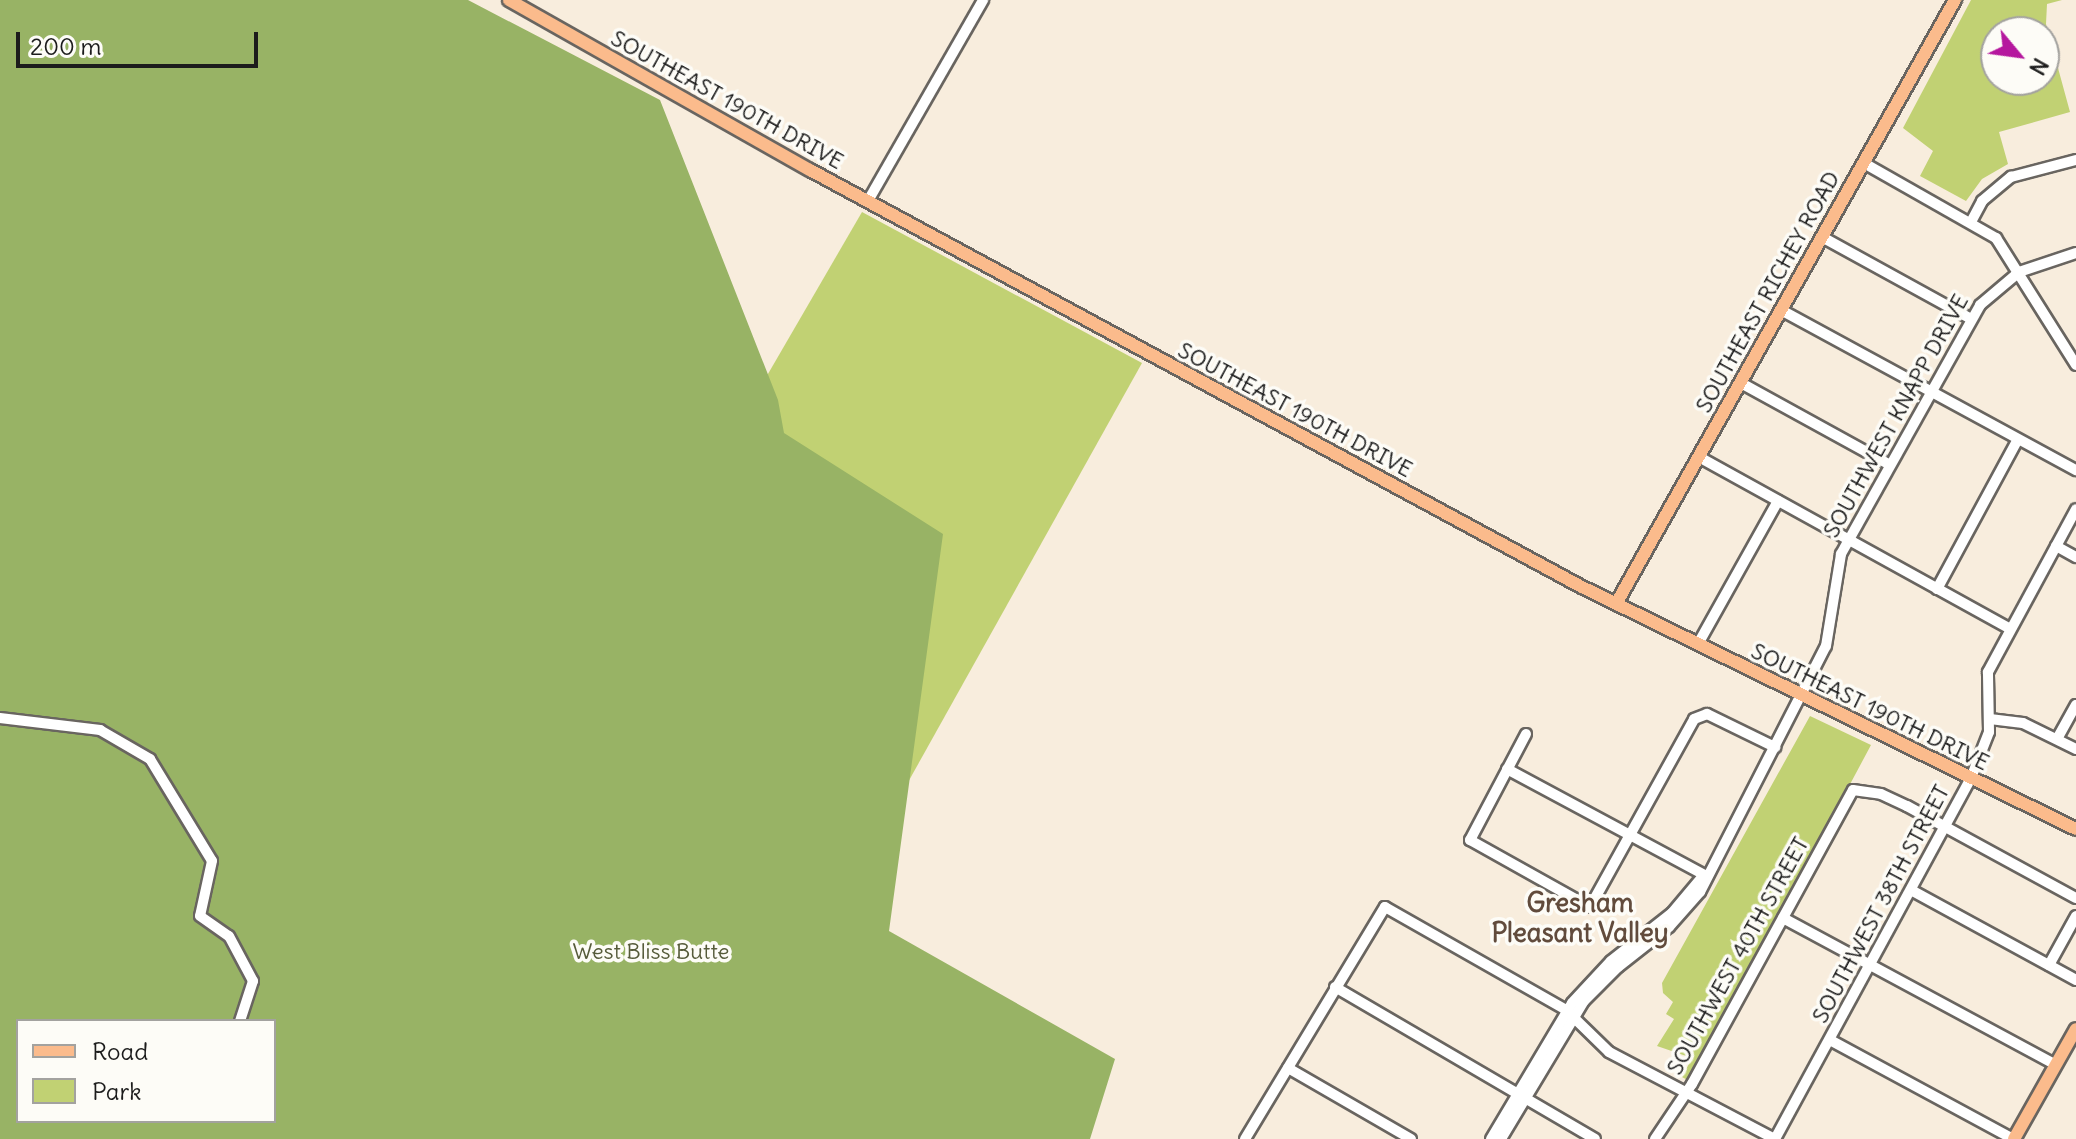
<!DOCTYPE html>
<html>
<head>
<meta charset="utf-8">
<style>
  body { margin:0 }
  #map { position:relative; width:2076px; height:1139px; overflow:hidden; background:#f8eddd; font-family:Delius,sans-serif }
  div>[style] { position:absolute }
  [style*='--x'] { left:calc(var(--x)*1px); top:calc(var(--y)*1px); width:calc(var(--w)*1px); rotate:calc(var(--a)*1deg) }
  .green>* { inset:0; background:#c1d173 }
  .forest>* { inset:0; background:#98b365 }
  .roads { filter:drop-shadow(2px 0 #696560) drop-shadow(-2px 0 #696560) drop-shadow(0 2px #696560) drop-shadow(0 -2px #696560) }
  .minor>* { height:10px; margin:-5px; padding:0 5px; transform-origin:5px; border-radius:5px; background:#fff }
  .major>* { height:12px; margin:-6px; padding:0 6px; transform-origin:6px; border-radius:6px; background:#fbbb8c }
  span { translate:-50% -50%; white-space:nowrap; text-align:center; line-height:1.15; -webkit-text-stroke:7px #fdfcf7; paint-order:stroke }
  .street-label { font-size:22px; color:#1c1c1c }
  .park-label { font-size:22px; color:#565b3a }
  .quarter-label { font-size:26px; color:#614b3c; font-weight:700 }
  .legend { position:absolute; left:16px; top:1019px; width:260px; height:104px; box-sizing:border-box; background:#fdfcf7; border:2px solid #a3a29f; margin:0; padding:10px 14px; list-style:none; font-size:24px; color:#1c1c1c }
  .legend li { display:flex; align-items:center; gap:16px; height:40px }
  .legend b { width:40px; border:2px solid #a3a29f }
  .north { position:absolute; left:1980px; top:16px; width:80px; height:80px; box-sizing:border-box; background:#fdfcf7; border:2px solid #a3a29f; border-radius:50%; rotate:119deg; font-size:22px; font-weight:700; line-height:32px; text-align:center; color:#1c1c1c }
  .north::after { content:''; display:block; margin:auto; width:28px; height:36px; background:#b5179e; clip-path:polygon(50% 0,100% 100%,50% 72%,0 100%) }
  .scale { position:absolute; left:16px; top:32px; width:242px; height:36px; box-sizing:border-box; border:4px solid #1c1c1c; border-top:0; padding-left:10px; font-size:24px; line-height:28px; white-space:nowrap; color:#1c1c1c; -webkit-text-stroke:6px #fdfcf7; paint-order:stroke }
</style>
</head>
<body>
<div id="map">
  <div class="green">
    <i style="clip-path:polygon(evenodd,1971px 0,2062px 0,2047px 4px,2046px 24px,2070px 112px,1999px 132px,2008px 164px,1982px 179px,1966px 201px,1920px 176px,1933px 151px,1903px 128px,1971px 0,2044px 32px,2044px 80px,1996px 80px,1996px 32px,2044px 32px)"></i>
    <i style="clip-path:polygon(862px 212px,1142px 363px,835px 913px,324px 1139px)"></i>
    <i style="clip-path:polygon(1810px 716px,1871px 745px,1691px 1082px,1682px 1077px,1692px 1058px,1657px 1046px,1674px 1019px,1666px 1014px,1673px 1002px,1663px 993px,1662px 983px)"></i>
  </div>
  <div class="forest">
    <i style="clip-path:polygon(evenodd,0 0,468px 0,660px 100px,778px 400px,784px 433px,943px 534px,889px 931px,1115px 1059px,1090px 1139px,0 1139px,0 0,18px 1021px,274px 1021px,274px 1121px,18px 1121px,18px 1021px)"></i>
  </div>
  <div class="roads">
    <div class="minor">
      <i style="--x:1864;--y:163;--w:152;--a:29.6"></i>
      <i style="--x:1996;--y:238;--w:150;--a:57.8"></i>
      <i style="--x:868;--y:201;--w:232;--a:-60.2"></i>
      <i style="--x:1971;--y:222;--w:24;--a:-62"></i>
      <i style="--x:1982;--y:201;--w:38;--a:-40"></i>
      <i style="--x:2011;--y:177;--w:67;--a:-14.7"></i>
      <i style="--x:1822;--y:237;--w:170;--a:28.8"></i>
      <i style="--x:1781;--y:310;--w:336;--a:28.5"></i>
      <i style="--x:1741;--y:383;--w:170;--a:28.8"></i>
      <i style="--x:1699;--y:457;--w:355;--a:28.9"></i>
      <i style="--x:2056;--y:546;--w:23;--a:29"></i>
      <i style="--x:1937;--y:589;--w:170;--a:-61.6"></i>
      <i style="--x:1698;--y:644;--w:164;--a:-60.8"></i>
      <i style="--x:0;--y:718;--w:101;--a:6.8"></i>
      <i style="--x:100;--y:730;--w:58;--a:30.1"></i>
      <i style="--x:150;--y:759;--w:119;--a:58.7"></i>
      <i style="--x:212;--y:861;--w:56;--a:102.3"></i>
      <i style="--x:200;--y:916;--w:35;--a:35"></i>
      <i style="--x:229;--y:936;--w:51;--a:61.9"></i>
      <i style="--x:253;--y:981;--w:42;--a:108"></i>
      <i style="--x:1990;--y:719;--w:33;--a:7"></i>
      <i style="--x:2023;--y:723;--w:59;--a:26.1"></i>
      <i style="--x:1526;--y:734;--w:120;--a:117.8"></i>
      <i style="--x:1470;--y:840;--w:137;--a:29.2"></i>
      <i style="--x:1590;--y:907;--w:215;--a:-61"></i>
      <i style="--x:1694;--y:719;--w:14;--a:-21"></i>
      <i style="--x:1707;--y:714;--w:76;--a:25.9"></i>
      <i style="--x:2057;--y:739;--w:39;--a:-61"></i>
      <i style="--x:1507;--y:769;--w:225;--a:28.2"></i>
      <i style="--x:1911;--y:890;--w:188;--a:28.6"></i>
      <i style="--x:1783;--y:918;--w:310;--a:28.3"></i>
      <i style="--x:2049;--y:965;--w:56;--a:-61.1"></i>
      <i style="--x:1335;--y:987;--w:301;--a:30.3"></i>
      <i style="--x:1830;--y:1040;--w:208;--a:28.4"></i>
      <i style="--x:1288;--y:1068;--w:142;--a:30"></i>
      <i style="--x:1245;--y:1139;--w:271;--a:-58.9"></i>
      <i style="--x:1385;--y:907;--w:208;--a:29.6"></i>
      <i style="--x:1566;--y:1010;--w:60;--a:44.3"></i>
      <i style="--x:1609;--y:1052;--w:187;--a:27.7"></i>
      <i style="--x:1491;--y:1139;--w:158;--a:-59.2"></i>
      <i style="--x:1572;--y:1003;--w:57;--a:-47.1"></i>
      <i style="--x:1611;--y:961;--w:78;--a:-38.2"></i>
      <i style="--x:1672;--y:913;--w:48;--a:-50"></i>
      <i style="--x:1501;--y:1139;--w:161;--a:-59"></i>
      <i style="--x:1584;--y:1001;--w:48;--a:-45"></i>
      <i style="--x:1618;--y:967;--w:65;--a:-38.1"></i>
      <i style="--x:1669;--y:927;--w:47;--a:-48.5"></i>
      <i style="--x:1700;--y:892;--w:276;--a:-62.9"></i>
      <i style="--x:1826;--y:646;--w:93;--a:-80.7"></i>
      <i style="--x:1841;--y:554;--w:285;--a:-60.8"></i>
      <i style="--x:1980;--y:305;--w:51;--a:-40.2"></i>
      <i style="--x:2019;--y:272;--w:60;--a:-18.4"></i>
      <i style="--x:1655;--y:1139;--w:66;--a:-56.1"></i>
      <i style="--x:1692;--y:1084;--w:335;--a:-61.3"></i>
      <i style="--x:1853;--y:790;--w:28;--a:8"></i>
      <i style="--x:1881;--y:794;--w:29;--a:25"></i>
      <i style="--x:1907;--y:806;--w:192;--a:28.6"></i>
      <i style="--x:1775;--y:1139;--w:411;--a:-61.5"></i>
      <i style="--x:1971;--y:778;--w:49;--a:-68.6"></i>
      <i style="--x:1989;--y:732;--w:60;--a:-91"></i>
      <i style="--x:1988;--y:672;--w:185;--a:-61.6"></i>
    </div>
    <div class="major">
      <i style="--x:509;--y:0;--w:346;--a:29.5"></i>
      <i style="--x:810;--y:170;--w:877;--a:28.38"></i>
      <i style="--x:1582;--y:587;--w:550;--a:26.1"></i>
      <i style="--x:1616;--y:604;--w:693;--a:-60.7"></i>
      <i style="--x:2014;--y:1139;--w:126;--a:-60.6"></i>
    </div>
  </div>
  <div class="street-label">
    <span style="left:727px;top:100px;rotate:29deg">SOUTHEAST 190TH DRIVE</span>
    <span style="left:1768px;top:292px;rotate:-61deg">SOUTHEAST RICHEY ROAD</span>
    <span style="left:1295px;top:410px;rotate:28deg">SOUTHEAST 190TH DRIVE</span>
    <span style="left:1896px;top:416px;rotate:-61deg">SOUTHWEST KNAPP DRIVE</span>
    <span style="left:1870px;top:707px;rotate:26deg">SOUTHEAST 190TH DRIVE</span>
    <span style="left:1881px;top:904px;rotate:-62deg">SOUTHWEST 38TH STREET</span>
    <span style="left:1738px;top:956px;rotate:-61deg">SOUTHWEST 40TH STREET</span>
  </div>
  <div class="park-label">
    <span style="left:651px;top:952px">West Bliss Butte</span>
  </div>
  <div class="quarter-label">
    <span style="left:1580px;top:918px">Gresham<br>Pleasant Valley</span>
  </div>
  <ul class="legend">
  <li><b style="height:10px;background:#fbbb8c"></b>Road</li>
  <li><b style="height:22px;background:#c1d173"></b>Park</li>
  </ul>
  <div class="north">N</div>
  <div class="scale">200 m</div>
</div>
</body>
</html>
